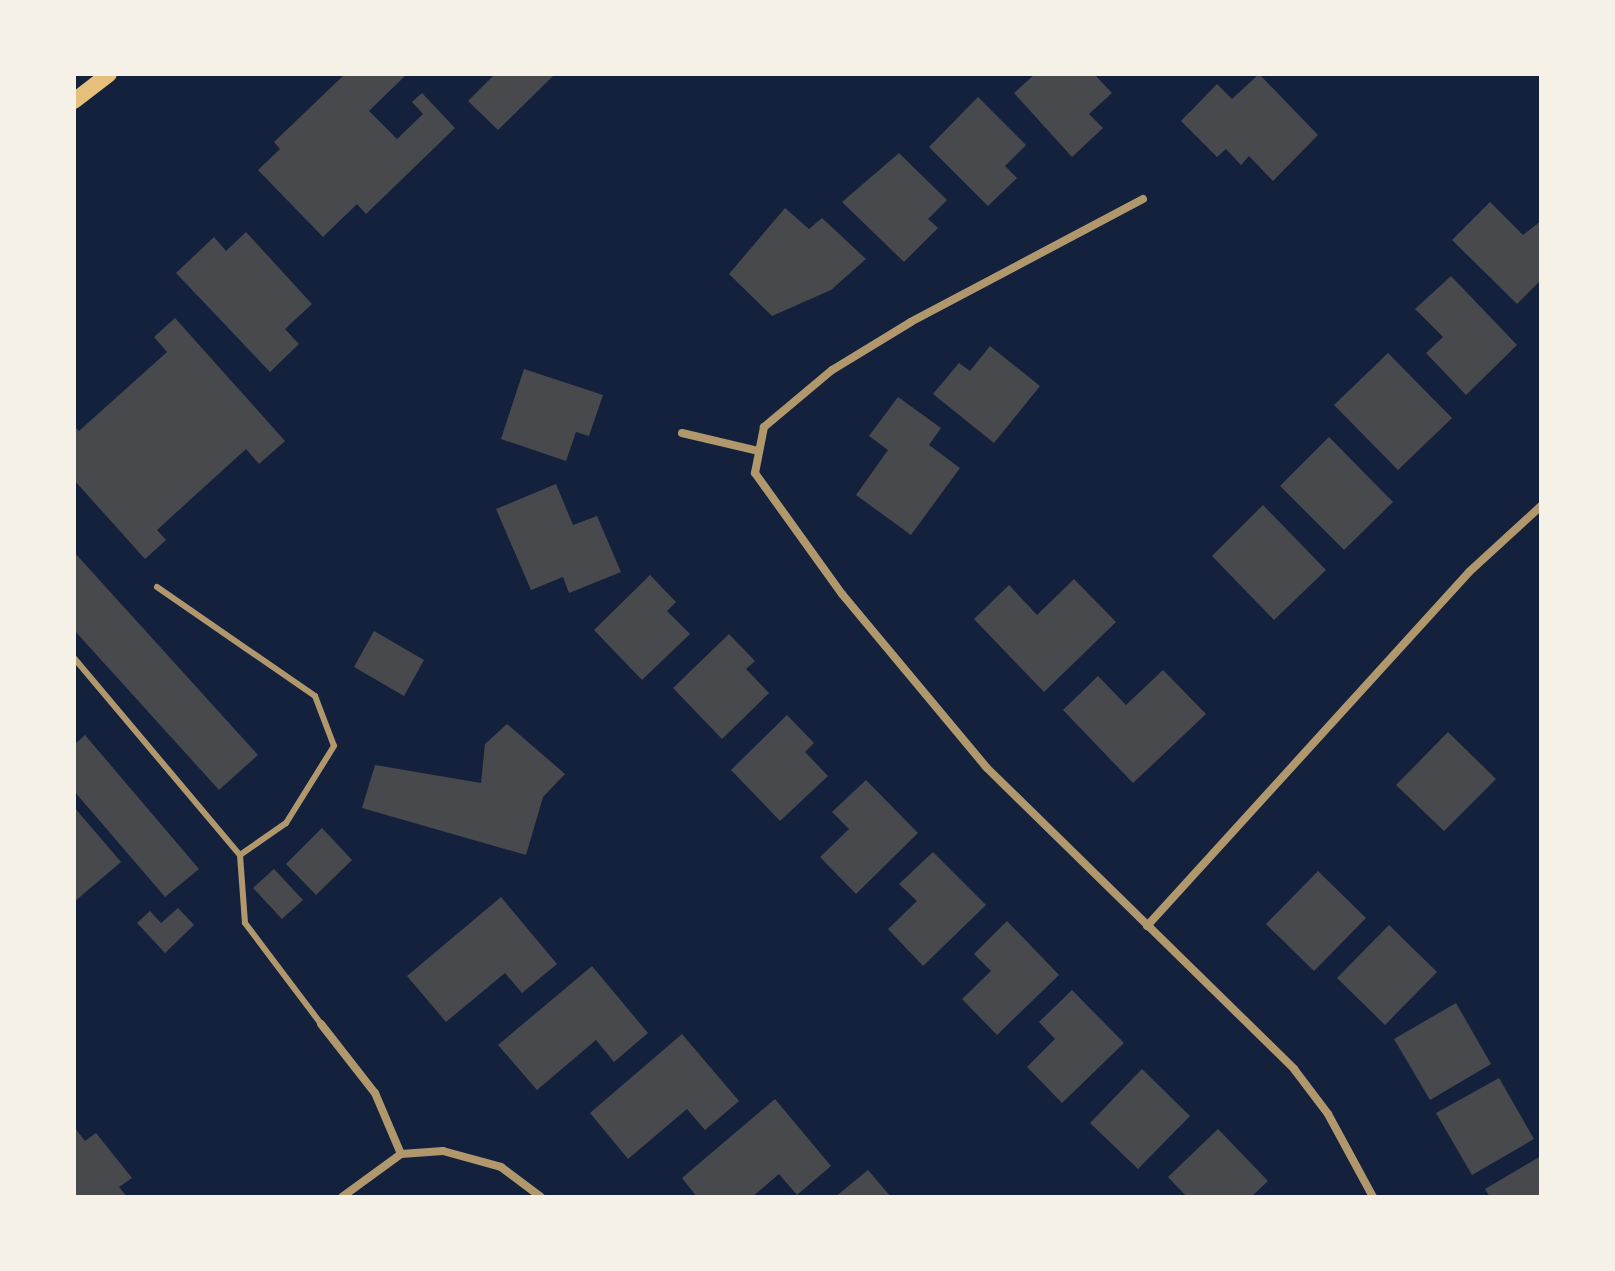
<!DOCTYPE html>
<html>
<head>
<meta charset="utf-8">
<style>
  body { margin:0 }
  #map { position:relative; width:1615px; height:1271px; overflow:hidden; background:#14213d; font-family:Mulish,sans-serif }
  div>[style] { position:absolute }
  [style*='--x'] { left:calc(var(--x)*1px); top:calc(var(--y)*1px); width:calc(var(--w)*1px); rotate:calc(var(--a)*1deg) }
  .building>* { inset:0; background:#48494c }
  .service>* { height:6px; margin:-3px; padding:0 3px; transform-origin:3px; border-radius:3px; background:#b1986c }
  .minor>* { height:8px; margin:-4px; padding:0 4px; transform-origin:4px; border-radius:4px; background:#b1986c }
  .secondary>* { height:16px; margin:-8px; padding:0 8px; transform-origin:8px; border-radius:8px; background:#e5c07b }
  span { translate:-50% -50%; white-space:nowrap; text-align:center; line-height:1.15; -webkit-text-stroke:8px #f6f1e7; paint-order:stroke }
  .frame { position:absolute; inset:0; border:76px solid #f6f1e7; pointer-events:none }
</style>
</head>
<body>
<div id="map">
  <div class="building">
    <i style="clip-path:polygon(345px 74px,407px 74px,369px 111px,397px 139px,423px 114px,412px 102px,422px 93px,455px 128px,366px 214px,357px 204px,323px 237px,258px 170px,280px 149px,274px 142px)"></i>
    <i style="clip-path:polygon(495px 74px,555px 74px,498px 130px,468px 101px)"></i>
    <i style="clip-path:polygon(1035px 74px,1094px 74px,1112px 93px,1089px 114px,1103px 128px,1072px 157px,1014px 93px)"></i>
    <i style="clip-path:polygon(1259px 74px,1318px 135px,1273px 181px,1249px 156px,1241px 165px,1226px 149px,1217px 157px,1181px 121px,1217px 84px,1232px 99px)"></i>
    <i style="clip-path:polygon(978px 97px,1026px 145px,1005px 166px,1017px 178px,988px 206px,929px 147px)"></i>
    <i style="clip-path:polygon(899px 153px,947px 200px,928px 219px,938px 228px,904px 262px,842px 202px)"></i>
    <i style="clip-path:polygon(1490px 202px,1523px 235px,1541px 221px,1541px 280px,1517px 304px,1452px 240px)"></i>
    <i style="clip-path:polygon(785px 208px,809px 229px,822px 218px,866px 259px,831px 290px,772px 316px,729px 274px)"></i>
    <i style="clip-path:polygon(246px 232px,312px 304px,285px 329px,299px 344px,270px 372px,176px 273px,214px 237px,226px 251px)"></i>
    <i style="clip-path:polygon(1451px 276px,1517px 345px,1466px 395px,1426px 353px,1443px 337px,1415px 309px)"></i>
    <i style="clip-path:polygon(175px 318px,285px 441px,259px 464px,246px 449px,157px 530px,166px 540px,145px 559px,74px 480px,74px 426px,79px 431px,167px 352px,154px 337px)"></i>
    <i style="clip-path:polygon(990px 346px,1040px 386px,994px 443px,933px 394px,959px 363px,970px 371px)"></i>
    <i style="clip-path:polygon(1388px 353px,1452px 418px,1398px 470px,1334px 405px)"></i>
    <i style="clip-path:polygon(524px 369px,603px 395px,589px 436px,576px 432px,566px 461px,501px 439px)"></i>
    <i style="clip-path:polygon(898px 397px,941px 428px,929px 445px,960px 468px,911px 535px,856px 495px,888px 450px,869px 436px)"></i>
    <i style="clip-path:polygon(1329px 437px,1393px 502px,1344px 550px,1280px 486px)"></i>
    <i style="clip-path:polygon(556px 484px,573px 525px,597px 516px,621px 572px,569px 593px,563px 577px,531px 590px,496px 509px)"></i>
    <i style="clip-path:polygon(1263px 505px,1326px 570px,1274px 620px,1212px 556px)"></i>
    <i style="clip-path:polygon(74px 552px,258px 755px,219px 790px,74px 630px)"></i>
    <i style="clip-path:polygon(650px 575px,676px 602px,667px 611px,690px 634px,642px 680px,594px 630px)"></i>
    <i style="clip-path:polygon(1074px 579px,1116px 622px,1044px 692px,974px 619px,1009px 585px,1037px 615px)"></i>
    <i style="clip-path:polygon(374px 631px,424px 660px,404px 696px,354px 667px)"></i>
    <i style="clip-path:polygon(729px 634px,755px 661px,746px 669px,769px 693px,722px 739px,673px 688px)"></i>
    <i style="clip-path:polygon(1163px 670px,1206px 714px,1133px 783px,1063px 710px,1098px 676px,1126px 705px)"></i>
    <i style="clip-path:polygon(787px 715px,814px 743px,805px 752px,828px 776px,780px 821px,731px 770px)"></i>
    <i style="clip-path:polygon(507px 724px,565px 774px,543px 797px,526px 855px,362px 808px,375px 765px,481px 783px,485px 744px)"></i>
    <i style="clip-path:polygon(1448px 732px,1496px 779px,1444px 831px,1396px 785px)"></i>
    <i style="clip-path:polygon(85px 735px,199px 869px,165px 897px,74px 791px,74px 745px)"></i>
    <i style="clip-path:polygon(866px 780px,918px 833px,856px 894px,820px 857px,849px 829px,832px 812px)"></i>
    <i style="clip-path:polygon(74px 807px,121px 862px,74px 902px)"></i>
    <i style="clip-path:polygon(322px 828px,352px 860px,316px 895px,286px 864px)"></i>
    <i style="clip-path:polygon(933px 852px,986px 905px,923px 966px,888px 929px,917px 901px,899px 884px)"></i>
    <i style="clip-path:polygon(274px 869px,303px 900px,282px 919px,253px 888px)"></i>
    <i style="clip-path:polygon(1318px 871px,1366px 918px,1314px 971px,1266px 924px)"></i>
    <i style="clip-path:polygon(501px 897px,557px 964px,522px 993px,505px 973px,446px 1022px,407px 976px)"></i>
    <i style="clip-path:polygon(178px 908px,194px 925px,165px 953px,137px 923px,150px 911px,161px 923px)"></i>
    <i style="clip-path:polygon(1007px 921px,1059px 975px,997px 1035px,962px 999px,991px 971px,974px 954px)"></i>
    <i style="clip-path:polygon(1389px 925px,1437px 972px,1385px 1025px,1337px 978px)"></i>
    <i style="clip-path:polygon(592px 966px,648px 1033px,614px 1062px,596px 1040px,537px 1090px,498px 1045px)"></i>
    <i style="clip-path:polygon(1072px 990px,1124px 1043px,1062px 1103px,1027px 1067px,1055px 1039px,1039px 1022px)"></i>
    <i style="clip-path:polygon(1456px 1003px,1491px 1064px,1430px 1100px,1394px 1039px)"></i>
    <i style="clip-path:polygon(682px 1034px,739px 1101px,705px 1130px,687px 1109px,628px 1159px,590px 1113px)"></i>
    <i style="clip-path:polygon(1142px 1069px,1190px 1116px,1138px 1169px,1090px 1123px)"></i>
    <i style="clip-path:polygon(1499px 1078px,1534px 1139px,1472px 1175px,1436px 1113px)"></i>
    <i style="clip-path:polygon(775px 1099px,831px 1166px,797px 1195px,779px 1174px,752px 1197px,697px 1197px,682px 1178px)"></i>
    <i style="clip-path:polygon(74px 1127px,85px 1141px,96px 1133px,132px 1178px,119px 1187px,127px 1197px,74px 1197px)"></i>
    <i style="clip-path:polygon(1218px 1129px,1268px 1181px,1251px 1197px,1187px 1197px,1168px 1177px)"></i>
    <i style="clip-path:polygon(1541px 1156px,1541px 1197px,1490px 1197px,1485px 1189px)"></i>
    <i style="clip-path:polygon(868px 1170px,891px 1197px,835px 1197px)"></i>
  </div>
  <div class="service">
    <i style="--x:157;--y:587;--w:192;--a:34.6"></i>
    <i style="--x:315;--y:696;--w:53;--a:69.2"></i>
    <i style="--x:334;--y:746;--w:91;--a:121.9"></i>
    <i style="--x:286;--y:823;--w:56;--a:145.2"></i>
    <i style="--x:240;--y:855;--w:68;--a:85.8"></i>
    <i style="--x:245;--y:923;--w:126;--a:53"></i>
    <i style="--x:74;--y:658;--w:258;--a:49.9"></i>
  </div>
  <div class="minor">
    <i style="--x:1143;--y:199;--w:263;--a:152.1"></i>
    <i style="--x:911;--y:322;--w:92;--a:148.7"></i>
    <i style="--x:832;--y:370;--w:89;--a:140"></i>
    <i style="--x:764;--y:427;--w:47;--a:101.1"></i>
    <i style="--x:755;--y:473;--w:149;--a:54.3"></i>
    <i style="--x:842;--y:594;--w:226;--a:50.2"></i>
    <i style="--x:987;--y:768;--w:430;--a:44.4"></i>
    <i style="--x:1294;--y:1069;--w:56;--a:52.9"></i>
    <i style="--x:1328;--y:1114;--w:94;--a:61.5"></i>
    <i style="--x:682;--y:433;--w:78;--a:13.3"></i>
    <i style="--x:1147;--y:926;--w:479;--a:-47.7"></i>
    <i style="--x:1469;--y:572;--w:98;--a:-42.5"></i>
    <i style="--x:321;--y:1024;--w:88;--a:52"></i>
    <i style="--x:375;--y:1093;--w:66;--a:66.9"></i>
    <i style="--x:342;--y:1197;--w:73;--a:-36.1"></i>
    <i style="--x:401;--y:1154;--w:42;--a:-4.1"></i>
    <i style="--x:443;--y:1151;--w:60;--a:15.4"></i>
    <i style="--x:501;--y:1167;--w:50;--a:36.9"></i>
  </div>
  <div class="secondary">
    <i style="--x:74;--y:101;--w:44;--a:-37.6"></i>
  </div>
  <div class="frame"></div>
</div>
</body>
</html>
